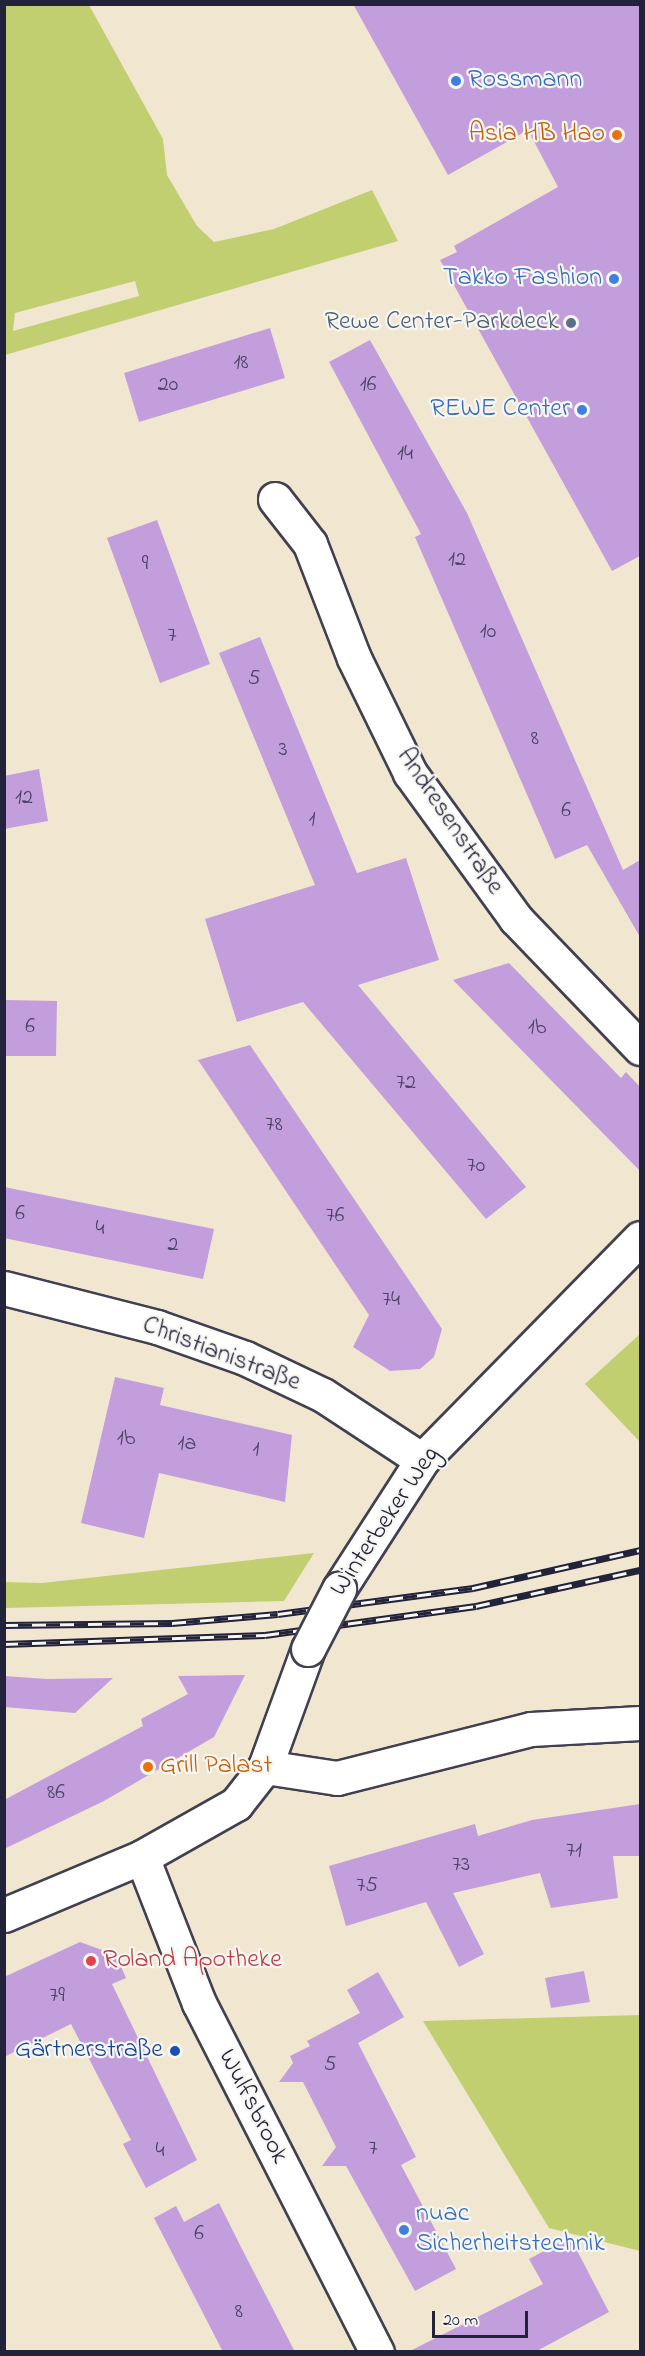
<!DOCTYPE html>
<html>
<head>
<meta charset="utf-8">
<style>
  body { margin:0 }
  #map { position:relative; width:645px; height:2356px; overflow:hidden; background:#f1e7d1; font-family:"Indie Flower",sans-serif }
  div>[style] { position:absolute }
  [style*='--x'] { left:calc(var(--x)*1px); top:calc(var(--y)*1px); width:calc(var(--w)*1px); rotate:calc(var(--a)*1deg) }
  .green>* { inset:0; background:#c1cf71 }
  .building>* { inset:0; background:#c39edd }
  .roads { filter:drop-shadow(2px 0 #414052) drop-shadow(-2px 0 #414052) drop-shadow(0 2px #414052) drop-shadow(0 -2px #414052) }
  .minor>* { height:33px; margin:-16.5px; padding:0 16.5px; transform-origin:16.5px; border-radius:16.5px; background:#fff }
  .rail>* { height:7px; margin-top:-3.5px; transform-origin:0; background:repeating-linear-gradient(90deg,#f6f6f2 0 14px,#22223b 0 28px); box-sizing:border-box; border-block:2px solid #22223b }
  .bridges { filter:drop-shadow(2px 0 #414052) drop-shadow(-2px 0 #414052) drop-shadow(0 2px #414052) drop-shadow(0 -2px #414052) }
  .minor-bridge>* { height:33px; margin:-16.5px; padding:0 16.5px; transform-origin:16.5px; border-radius:16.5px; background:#fff }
  .dots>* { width:16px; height:16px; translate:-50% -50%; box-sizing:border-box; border:3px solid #f6f6f2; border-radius:50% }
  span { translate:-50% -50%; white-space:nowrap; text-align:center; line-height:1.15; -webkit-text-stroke:4.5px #f6f6f2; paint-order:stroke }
  .number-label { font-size:22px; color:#4a4164 }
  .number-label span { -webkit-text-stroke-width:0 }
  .shop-label { font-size:26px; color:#366cbe }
  .left { translate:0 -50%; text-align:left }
  .right { translate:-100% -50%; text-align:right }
  .food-label { font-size:26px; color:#c56008 }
  .service-label { font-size:26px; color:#4e5e75 }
  .street-label { font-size:26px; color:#22223b }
  .health-label { font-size:26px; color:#be3a42 }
  .transit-label { font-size:26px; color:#164399 }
  .frame { position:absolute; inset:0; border:6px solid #22223b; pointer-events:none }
  .scale { position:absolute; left:432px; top:2311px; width:96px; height:27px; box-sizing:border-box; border:3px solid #22223b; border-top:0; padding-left:8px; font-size:18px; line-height:21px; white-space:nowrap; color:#22223b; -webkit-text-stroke:4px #f6f6f2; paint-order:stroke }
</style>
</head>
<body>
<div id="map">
  <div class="green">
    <i style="clip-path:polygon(evenodd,4px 5px,89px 5px,163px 139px,167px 175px,197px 226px,214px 242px,274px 229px,372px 190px,398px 241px,5px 355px,4px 5px,135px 281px,139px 296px,13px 331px,15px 313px,135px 281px)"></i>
    <i style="clip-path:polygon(640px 1334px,640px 1442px,585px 1384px)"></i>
    <i style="clip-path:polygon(314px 1553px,284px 1601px,5px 1608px,5px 1582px,42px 1583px)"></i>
    <i style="clip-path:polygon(640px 2015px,640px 2251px,549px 2228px,423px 2021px)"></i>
  </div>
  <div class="building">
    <i style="clip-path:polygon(353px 4px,640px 4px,640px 556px,612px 571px,440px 260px,457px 252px,454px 246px,558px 187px,528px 130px,448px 175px)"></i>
    <i style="clip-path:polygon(270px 328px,285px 378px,139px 422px,124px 373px)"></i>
    <i style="clip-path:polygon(370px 340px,467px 513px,623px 870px,640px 860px,640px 937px,587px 845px,555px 859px,415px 537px,421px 534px,329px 362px)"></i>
    <i style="clip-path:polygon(157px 520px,210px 664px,160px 683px,107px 538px)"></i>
    <i style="clip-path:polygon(260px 637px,357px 873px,406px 858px,439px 960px,358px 985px,526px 1187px,486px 1219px,303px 1002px,237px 1022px,205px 919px,315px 885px,219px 653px)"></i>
    <i style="clip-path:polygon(39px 769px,48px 821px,4px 829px,4px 776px)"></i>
    <i style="clip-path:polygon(509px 963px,621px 1078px,626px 1072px,640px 1087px,640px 1171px,453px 980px)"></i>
    <i style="clip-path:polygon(4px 1000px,57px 1001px,56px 1056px,4px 1056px)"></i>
    <i style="clip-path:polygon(250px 1045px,442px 1329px,434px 1357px,420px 1369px,390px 1371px,353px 1347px,369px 1315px,198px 1060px)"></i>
    <i style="clip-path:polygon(4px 1187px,214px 1229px,203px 1279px,4px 1238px)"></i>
    <i style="clip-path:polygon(115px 1377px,164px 1388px,160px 1405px,292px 1435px,285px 1502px,159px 1473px,144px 1538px,81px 1523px)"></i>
    <i style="clip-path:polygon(245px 1675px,214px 1737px,104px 1801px,4px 1849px,4px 1800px,143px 1726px,141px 1719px,188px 1694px,178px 1676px)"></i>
    <i style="clip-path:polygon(4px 1676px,47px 1679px,113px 1678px,75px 1713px,4px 1707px)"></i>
    <i style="clip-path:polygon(640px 1804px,640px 1856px,613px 1856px,618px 1898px,551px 1908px,540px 1873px,453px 1893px,484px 1954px,459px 1967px,426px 1902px,346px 1926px,329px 1866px,475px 1824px,478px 1836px,532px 1820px)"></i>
    <i style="clip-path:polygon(80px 1942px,116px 1955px,126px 1978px,112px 1984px,197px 2160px,146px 2188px,123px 2144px,131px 2140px,71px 2024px,4px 2057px,4px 1977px)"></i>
    <i style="clip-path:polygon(584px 1971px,590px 2002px,551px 2008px,545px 1978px)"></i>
    <i style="clip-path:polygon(378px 1972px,404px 2017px,358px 2043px,416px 2157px,401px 2165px,456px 2269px,415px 2291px,346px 2166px,322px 2166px,336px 2147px,303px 2082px,279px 2082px,293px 2063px,290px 2056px,310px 2046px,307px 2041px,360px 2013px,347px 1990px)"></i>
    <i style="clip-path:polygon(219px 2203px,241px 2247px,295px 2352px,223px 2352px,154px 2218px,176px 2206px,184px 2222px)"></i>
    <i style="clip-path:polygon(570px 2237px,609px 2312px,535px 2352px,408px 2352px,543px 2284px,529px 2259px)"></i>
  </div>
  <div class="roads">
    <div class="minor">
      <i style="--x:275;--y:499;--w:57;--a:52.1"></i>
      <i style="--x:310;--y:544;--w:122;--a:68.9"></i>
      <i style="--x:354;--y:658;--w:128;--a:64"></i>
      <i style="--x:410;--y:773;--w:180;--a:54"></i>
      <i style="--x:516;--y:919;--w:179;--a:46.1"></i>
      <i style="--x:4;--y:1288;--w:158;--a:14.3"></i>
      <i style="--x:157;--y:1327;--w:93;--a:19.4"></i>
      <i style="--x:245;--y:1358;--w:86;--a:25.4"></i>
      <i style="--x:323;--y:1395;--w:118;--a:33.3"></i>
      <i style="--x:339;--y:1589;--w:153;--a:-57.2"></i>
      <i style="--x:422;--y:1460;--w:311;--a:-45.5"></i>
      <i style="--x:265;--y:1767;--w:73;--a:8.7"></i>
      <i style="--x:337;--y:1778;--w:200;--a:-14.2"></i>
      <i style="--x:531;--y:1729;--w:109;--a:-3.2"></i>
      <i style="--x:142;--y:1857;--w:157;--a:68.7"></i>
      <i style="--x:199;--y:2003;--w:392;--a:63"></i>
      <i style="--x:4;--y:1915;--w:150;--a:-22.8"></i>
      <i style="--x:142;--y:1857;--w:108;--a:-29.4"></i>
      <i style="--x:236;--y:1804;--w:47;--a:-51.9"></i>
      <i style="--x:265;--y:1767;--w:126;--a:-70"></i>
    </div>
  </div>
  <div class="rail">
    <i style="--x:4;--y:1625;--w:168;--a:-0.7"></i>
    <i style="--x:172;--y:1623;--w:106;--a:-4.9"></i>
    <i style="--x:278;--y:1614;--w:197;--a:-7.6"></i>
    <i style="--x:473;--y:1588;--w:171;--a:-12.8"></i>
    <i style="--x:4;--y:1644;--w:261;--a:-2"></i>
    <i style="--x:265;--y:1635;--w:213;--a:-7.8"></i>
    <i style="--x:476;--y:1606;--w:168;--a:-12.4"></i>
  </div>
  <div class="bridges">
    <div class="minor-bridge">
      <i style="--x:308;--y:1649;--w:68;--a:-62.7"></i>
    </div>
  </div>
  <div class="dots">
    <i style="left:456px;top:81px;background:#3f7fe0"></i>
    <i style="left:617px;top:135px;background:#e8710a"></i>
    <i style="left:614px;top:279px;background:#3f7fe0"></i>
    <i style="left:571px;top:323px;background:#5c6f8a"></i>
    <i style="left:582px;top:410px;background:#3f7fe0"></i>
    <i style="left:148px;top:1767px;background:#e8710a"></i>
    <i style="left:91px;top:1961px;background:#e0444e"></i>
    <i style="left:175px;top:2051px;background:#1a4fb4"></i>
    <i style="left:404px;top:2230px;background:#3f7fe0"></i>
  </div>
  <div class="number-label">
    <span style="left:241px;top:364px">18</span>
    <span style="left:168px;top:386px">20</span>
    <span style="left:368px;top:386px">16</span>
    <span style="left:405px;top:455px">14</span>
    <span style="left:457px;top:561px">12</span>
    <span style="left:145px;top:565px">9</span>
    <span style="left:488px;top:633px">10</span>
    <span style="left:172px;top:637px">7</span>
    <span style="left:254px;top:680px">5</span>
    <span style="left:535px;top:740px">8</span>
    <span style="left:283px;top:751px">3</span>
    <span style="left:24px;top:799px">12</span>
    <span style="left:566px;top:812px">6</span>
    <span style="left:312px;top:821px">1</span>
    <span style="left:30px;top:1028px">6</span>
    <span style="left:537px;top:1029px">1b</span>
    <span style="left:406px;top:1084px">72</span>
    <span style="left:274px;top:1126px">78</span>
    <span style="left:476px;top:1167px">70</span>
    <span style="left:20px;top:1215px">6</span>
    <span style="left:335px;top:1217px">76</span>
    <span style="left:100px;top:1230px">4</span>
    <span style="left:173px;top:1246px">2</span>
    <span style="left:391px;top:1301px">74</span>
    <span style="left:126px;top:1440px">1b</span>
    <span style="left:187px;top:1445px">1a</span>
    <span style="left:256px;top:1451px">1</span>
    <span style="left:56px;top:1794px">86</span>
    <span style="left:574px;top:1852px">71</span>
    <span style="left:461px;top:1866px">73</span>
    <span style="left:367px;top:1887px">75</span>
    <span style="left:57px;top:1997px">79</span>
    <span style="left:330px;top:2066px">5</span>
    <span style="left:373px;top:2150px">7</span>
    <span style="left:160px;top:2152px">4</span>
    <span style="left:199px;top:2235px">6</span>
    <span style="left:239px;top:2313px">8</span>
  </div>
  <div class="shop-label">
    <span class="left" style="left:468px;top:81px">Rossmann</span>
    <span class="right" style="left:602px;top:279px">Takko Fashion</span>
    <span class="right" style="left:570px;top:410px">REWE Center</span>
    <span class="left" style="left:416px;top:2230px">nuac<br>Sicherheitstechnik</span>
  </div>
  <div class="food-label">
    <span class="right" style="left:605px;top:135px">Asia HB Hao</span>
    <span class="left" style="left:160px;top:1767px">Grill Palast</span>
  </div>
  <div class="service-label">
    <span class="right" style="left:559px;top:323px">Rewe Center-Parkdeck</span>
  </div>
  <div class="street-label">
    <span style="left:449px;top:822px;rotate:56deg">Andresenstraße</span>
    <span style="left:221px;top:1355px;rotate:21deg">Christianistraße</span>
    <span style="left:386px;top:1522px;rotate:-56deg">Winterbeker Weg</span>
    <span style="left:252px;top:2107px;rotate:63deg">Wulfsbrook</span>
  </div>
  <div class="health-label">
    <span class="left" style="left:103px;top:1961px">Roland Apotheke</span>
  </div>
  <div class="transit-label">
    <span class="right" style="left:163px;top:2051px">Gärtnerstraße</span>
  </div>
  <div class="frame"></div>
  <div class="scale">20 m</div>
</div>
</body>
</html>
